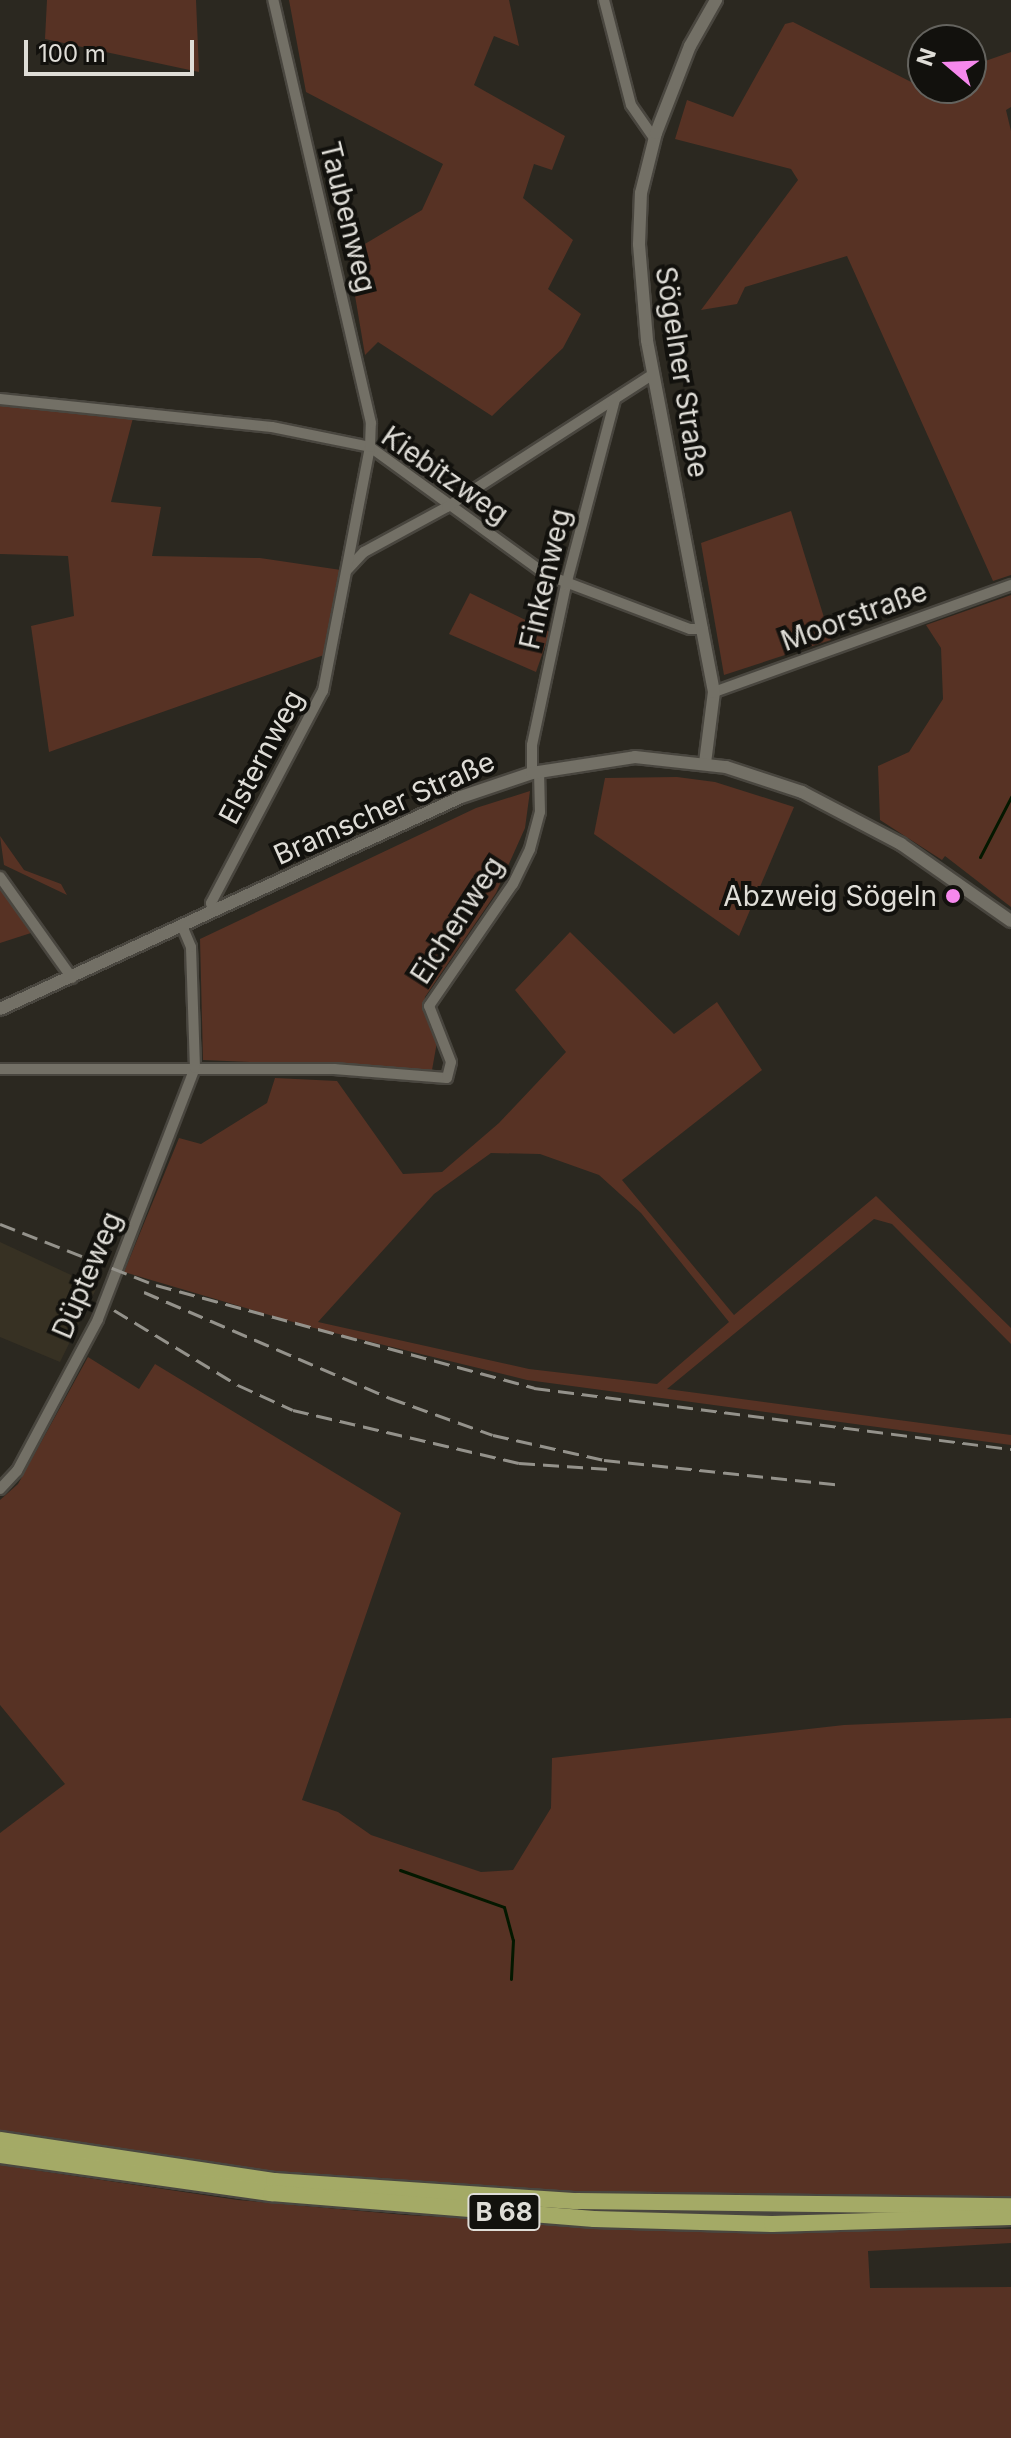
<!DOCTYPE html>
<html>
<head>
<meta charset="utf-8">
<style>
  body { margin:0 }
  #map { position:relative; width:1011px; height:2438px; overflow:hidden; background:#2b2820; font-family:Inter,sans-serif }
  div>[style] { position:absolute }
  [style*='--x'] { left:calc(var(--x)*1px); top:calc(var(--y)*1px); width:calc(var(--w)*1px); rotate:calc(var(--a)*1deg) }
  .built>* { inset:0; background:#373123 }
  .green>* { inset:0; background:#573224 }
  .stream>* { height:3px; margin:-1.5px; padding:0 1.5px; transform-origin:1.5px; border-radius:1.5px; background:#041800 }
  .roads { filter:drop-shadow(2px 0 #49463f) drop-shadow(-2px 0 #49463f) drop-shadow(0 2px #49463f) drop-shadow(0 -2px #49463f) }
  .minor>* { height:10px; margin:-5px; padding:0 5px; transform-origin:5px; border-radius:5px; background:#737066 }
  .tertiary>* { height:12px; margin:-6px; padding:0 6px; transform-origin:6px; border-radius:6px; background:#737066 }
  .trunk>* { height:16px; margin:-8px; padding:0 8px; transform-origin:8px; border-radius:8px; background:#a4aa66 }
  .rail>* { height:3px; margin-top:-1.5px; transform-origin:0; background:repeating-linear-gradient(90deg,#94928b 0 16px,transparent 0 24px) }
  .dots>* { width:22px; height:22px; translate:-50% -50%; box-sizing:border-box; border:4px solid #12110d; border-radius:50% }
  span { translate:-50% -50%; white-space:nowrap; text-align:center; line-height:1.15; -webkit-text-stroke:8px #12110d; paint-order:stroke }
  .shield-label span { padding:2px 6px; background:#12110d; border:2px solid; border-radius:6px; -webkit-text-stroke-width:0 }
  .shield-label { font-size:26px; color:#dfddd7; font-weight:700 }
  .street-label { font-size:28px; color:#dfddd7 }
  .poi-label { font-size:28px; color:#dfddd7 }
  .right { translate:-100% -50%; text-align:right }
  .north { position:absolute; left:907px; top:24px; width:80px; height:80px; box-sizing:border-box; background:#12110d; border:2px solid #64635e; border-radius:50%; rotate:289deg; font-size:22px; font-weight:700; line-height:32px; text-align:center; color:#dfddd7 }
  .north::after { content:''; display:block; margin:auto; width:28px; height:36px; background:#f688ed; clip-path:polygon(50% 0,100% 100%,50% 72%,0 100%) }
  .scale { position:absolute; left:24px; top:40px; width:170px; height:36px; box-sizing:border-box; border:4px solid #dfddd7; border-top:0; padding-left:10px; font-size:24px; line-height:28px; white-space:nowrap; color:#dfddd7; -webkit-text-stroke:6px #12110d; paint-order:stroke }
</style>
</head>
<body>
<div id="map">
  <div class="built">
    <i style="clip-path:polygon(0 1242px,97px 1287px,60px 1362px,0 1337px)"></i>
  </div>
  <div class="green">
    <i style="clip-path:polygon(47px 0,196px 0,199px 72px,45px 39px)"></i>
    <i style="clip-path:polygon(289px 0,509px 0,519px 46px,494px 36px,474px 85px,565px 136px,552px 170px,534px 164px,523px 198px,573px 240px,548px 289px,581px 314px,563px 348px,492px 416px,378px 342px,365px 355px,348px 254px,422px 210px,443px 164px,306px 92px)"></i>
    <i style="clip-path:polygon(793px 22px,923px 88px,971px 88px,971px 66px,1011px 52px,1011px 107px,1006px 110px,1011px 131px,1011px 575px,993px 581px,847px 256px,745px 287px,737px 304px,701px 310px,798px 180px,791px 169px,675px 139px,687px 100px,733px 117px,785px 24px)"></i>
    <i style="clip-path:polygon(0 404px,133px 418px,111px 502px,161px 507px,152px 556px,260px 558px,341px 570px,324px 655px,49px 752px,31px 626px,74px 616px,68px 556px,0 554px)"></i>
    <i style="clip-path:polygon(791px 511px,831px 640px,724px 675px,701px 543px)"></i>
    <i style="clip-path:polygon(470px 593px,550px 632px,536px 672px,449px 634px)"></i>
    <i style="clip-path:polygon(1011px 595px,1011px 907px,945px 856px,942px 860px,880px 820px,878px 766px,909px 752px,943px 699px,941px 648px,926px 625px)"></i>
    <i style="clip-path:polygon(677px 777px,715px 782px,794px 807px,739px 936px,594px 834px,605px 778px)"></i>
    <i style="clip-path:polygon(530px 791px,525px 828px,496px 893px,425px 997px,424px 1012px,437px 1042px,432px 1070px,203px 1060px,200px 939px,476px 808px)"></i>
    <i style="clip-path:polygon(0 836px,24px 870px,61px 884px,67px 895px,4px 865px)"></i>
    <i style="clip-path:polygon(0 885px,31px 933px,0 943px)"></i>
    <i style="clip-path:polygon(evenodd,570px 932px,674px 1034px,717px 1002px,762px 1070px,622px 1180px,734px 1315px,876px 1196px,1011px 1328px,1011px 1344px,892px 1224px,874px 1219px,667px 1389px,1011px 1435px,1011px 1445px,527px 1380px,310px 1327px,124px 1272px,179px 1138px,201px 1144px,267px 1103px,275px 1078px,337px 1081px,403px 1174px,442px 1172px,499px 1123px,566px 1052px,515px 990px,570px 932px,491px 1153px,540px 1154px,599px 1175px,641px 1213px,729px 1322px,657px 1384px,529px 1369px,318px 1322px,434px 1194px,491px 1153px)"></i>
    <i style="clip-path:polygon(88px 1357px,139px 1389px,155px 1364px,401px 1513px,302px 1800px,338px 1812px,371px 1835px,481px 1872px,513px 1870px,551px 1808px,552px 1758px,844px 1725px,1011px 1718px,1011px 2199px,551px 2194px,259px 2171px,0 2135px,0 1833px,65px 1784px,0 1705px,0 1500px,18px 1484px)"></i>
    <i style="clip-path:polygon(0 2165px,238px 2200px,406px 2215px,687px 2229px,1011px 2229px,1011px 2243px,868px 2251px,870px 2288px,1011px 2287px,1011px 2438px,0 2438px)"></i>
  </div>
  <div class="stream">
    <i style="--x:980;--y:857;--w:68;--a:-62.7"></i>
    <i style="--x:400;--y:1870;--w:110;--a:19.6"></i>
    <i style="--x:504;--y:1907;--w:34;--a:75"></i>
    <i style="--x:513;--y:1940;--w:39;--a:93"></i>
  </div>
  <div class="roads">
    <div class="minor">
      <i style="--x:604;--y:0;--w:108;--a:75.6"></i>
      <i style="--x:631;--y:105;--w:40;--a:55.1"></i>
      <i style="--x:0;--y:399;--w:273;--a:5.9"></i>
      <i style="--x:272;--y:427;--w:100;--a:11.5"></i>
      <i style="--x:370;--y:447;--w:218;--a:35.9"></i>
      <i style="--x:547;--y:575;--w:153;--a:20.7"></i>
      <i style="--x:690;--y:629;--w:13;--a:0"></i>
      <i style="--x:347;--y:570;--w:25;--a:-47"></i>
      <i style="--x:364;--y:552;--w:94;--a:-28.5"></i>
      <i style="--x:447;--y:507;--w:245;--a:-32.8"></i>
      <i style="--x:714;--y:692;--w:316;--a:-19.8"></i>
      <i style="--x:532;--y:773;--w:28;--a:-90"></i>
      <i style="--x:532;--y:745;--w:164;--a:-78"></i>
      <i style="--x:566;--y:585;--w:192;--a:-75.2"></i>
      <i style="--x:0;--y:877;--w:124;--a:54.5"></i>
      <i style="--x:213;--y:911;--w:8;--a:-104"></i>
      <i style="--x:211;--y:903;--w:240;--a:-62.2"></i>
      <i style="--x:323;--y:691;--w:248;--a:-79.1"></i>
      <i style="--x:370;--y:447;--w:24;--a:-88"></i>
      <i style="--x:371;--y:423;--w:434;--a:-103"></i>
      <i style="--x:0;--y:1069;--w:334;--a:0"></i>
      <i style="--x:334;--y:1069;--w:113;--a:4.6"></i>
      <i style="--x:447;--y:1078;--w:16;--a:-76"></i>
      <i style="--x:451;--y:1062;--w:60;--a:-111.4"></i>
      <i style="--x:429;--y:1006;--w:148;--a:-55.5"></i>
      <i style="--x:513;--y:884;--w:39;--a:-64"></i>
      <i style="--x:530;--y:849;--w:38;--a:-75"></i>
      <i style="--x:540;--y:812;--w:41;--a:-91.4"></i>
      <i style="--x:0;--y:1489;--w:25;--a:-47"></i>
      <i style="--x:17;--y:1471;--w:172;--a:-61.9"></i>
      <i style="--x:98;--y:1319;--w:269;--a:-68.9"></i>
      <i style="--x:195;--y:1068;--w:121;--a:-91.9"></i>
      <i style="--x:191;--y:947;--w:23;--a:-113"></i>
    </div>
    <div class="tertiary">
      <i style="--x:705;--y:763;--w:72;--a:-82.8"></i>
      <i style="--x:714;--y:692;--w:358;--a:-100.8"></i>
      <i style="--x:647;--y:340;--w:96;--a:-94.8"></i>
      <i style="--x:639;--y:244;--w:51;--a:-87.8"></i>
      <i style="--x:641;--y:193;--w:62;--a:-76"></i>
      <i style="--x:656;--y:133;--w:93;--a:-68.7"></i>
      <i style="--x:690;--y:46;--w:53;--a:-60.5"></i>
      <i style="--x:0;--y:1009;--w:507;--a:-24.7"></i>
      <i style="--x:461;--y:797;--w:75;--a:-18.7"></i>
      <i style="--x:532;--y:773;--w:104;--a:-8.8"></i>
      <i style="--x:635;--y:757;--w:92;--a:6.3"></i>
      <i style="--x:726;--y:767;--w:80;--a:18.2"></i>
      <i style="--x:802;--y:792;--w:112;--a:27.7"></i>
      <i style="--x:901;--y:844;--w:134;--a:35"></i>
    </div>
    <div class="trunk">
      <i style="--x:0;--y:2140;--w:277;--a:8.5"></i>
      <i style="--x:274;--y:2181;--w:304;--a:3.8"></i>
      <i style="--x:577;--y:2201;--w:434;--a:0.7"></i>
      <i style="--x:0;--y:2155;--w:274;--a:8"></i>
      <i style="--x:271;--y:2193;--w:324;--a:4.6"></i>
      <i style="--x:594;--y:2219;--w:178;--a:1.6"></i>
      <i style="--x:772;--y:2224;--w:239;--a:-1.7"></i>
    </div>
  </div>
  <div class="rail">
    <i style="--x:0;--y:1224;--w:168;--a:21.4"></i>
    <i style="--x:156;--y:1285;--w:392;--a:15.2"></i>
    <i style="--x:534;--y:1388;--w:481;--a:7.3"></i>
    <i style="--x:144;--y:1292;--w:268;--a:23.3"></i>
    <i style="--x:390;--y:1398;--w:109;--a:19.8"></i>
    <i style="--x:493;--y:1435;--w:114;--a:12.7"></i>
    <i style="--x:604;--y:1460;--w:240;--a:6"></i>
    <i style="--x:114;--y:1310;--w:145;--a:31.2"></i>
    <i style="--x:238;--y:1385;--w:60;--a:24.4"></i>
    <i style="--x:293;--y:1410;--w:232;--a:13.2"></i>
    <i style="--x:519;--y:1463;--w:90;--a:3.8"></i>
  </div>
  <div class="dots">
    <i style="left:953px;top:896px;background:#f688ed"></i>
  </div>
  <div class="shield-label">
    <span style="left:504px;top:2212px">B 68</span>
  </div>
  <div class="street-label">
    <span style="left:348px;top:217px;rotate:76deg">Taubenweg</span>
    <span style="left:682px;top:372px;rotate:81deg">Sögelner Straße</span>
    <span style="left:445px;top:475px;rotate:35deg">Kiebitzweg</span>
    <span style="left:545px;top:579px;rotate:-77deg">Finkenweg</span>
    <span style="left:854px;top:616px;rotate:-20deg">Moorstraße</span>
    <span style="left:261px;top:757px;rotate:-62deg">Elsternweg</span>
    <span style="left:384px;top:808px;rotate:-24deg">Bramscher Straße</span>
    <span style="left:457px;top:920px;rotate:-57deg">Eichenweg</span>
    <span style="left:87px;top:1275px;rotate:-67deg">Düpteweg</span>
  </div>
  <div class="poi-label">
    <span class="right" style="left:937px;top:896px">Abzweig Sögeln</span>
  </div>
  <div class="north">N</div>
  <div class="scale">100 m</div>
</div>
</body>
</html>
